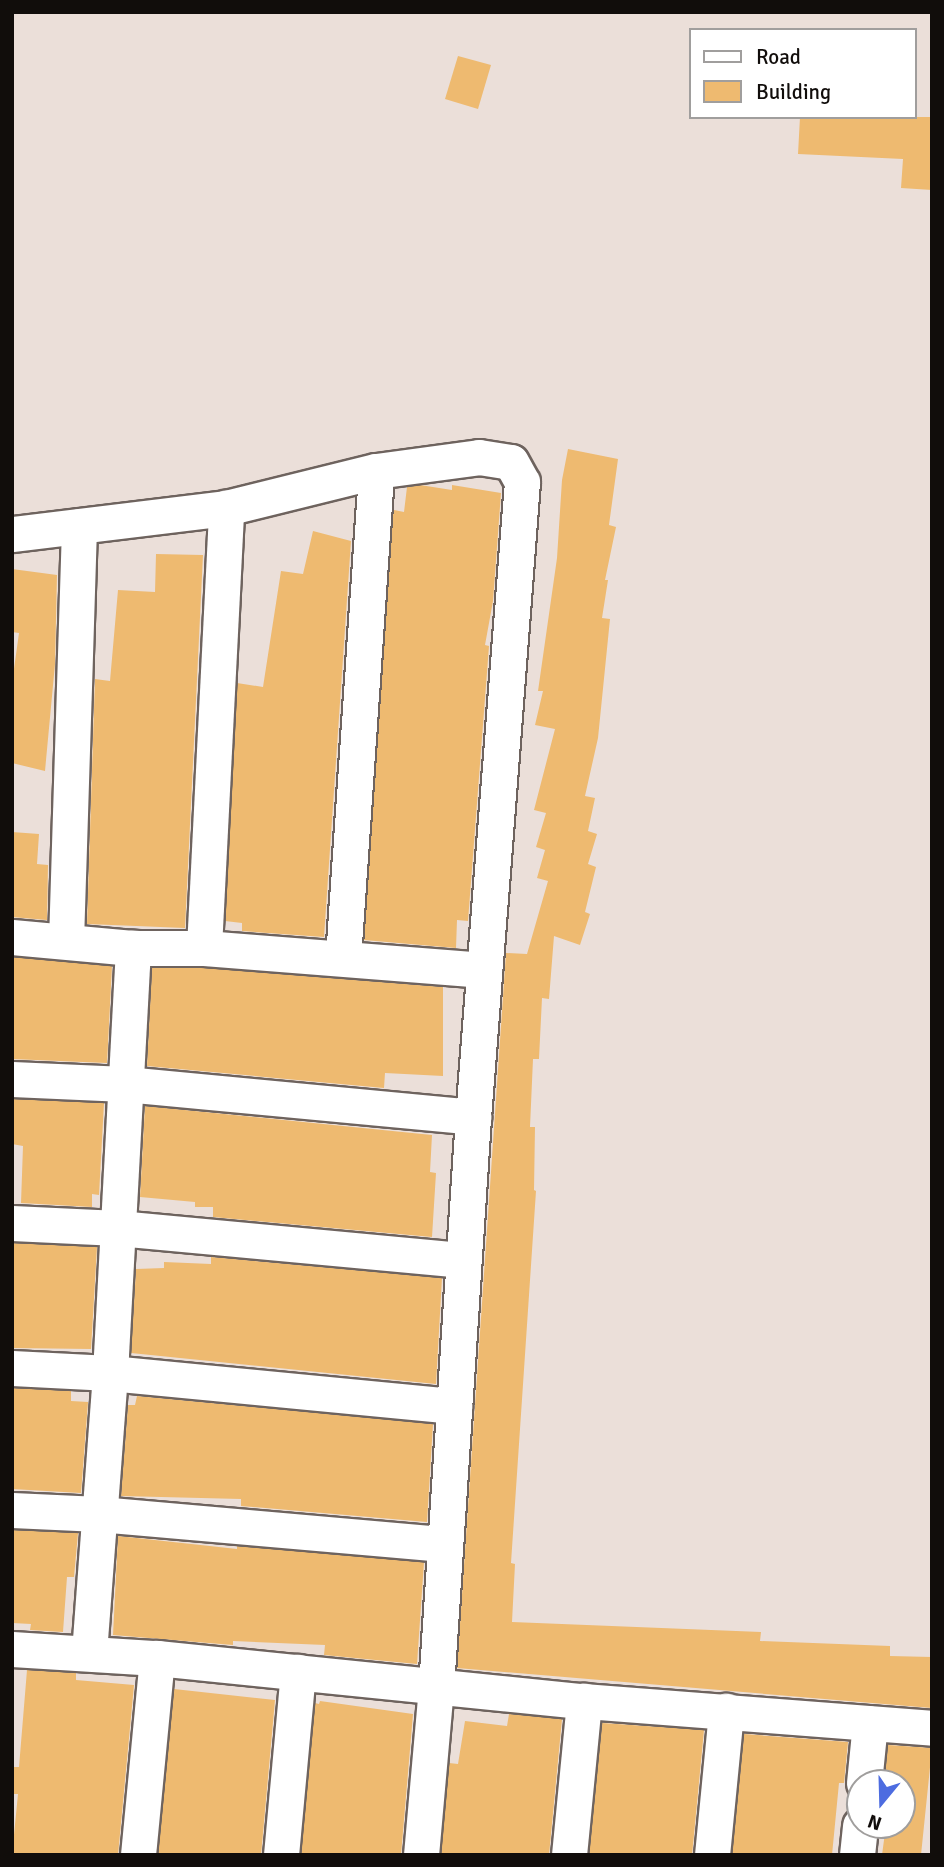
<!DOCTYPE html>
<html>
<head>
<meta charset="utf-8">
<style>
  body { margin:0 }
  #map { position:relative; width:944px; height:1867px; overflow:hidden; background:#ebdfd9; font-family:Signika,sans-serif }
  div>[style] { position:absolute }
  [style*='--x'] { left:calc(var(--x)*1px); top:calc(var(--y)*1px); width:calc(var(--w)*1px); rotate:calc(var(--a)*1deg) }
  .building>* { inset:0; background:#eeba70 }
  .roads { filter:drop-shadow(2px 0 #6e635e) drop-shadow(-2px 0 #6e635e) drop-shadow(0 2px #6e635e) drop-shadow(0 -2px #6e635e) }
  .minor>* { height:35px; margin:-17.5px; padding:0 17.5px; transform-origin:17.5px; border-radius:17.5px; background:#fff }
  span { translate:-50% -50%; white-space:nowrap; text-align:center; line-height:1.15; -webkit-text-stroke:6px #fff; paint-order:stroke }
  .frame { position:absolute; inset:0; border:14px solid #110d0b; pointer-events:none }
  .legend { position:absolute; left:689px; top:28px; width:228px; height:91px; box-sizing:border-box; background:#fff; border:2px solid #a09e9d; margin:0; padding:9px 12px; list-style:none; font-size:21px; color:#110d0b }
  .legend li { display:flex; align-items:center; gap:14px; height:35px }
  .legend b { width:35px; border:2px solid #a09e9d }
  .north { position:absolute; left:846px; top:1769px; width:70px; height:70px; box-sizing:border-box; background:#fff; border:2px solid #a09e9d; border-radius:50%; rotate:199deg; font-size:19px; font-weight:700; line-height:28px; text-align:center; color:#110d0b }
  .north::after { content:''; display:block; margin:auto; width:24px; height:32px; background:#4d6ce0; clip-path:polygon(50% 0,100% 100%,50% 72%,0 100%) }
</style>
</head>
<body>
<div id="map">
  <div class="building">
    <i style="clip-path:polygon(458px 56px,491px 65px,478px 109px,445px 99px)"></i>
    <i style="clip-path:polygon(800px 117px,932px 117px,932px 190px,901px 188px,903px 159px,798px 154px)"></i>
    <i style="clip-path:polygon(568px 449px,618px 459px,609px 525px,616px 527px,605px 580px,608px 580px,602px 618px,610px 619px,598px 738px,585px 796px,595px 798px,588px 831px,597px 834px,588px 864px,596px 867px,585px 912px,590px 914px,580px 945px,554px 936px,549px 999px,542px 998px,539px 1059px,533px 1059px,530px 1127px,535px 1127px,534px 1190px,536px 1191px,511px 1563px,515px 1564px,512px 1622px,761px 1632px,760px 1641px,890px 1646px,890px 1656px,932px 1657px,932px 1708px,457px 1668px,506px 953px,527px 954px,548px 881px,537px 878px,545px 850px,536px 847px,546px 813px,534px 810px,555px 729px,535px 725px,543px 691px,538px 691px,557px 558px,562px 480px)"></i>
    <i style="clip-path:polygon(420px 485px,452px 490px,452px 485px,501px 493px,493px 601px,485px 645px,489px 646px,468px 921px,457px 920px,456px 948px,364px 940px,393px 515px,394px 510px,404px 512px,407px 487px)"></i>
    <i style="clip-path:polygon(313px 531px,351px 541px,324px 937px,242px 931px,242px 923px,225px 921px,237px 683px,263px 687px,281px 571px,303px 574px)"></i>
    <i style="clip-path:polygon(156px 554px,203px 555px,185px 928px,87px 924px,95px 679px,110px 681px,118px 590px,155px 592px)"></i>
    <i style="clip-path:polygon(12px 569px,57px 575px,55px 664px,45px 771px,12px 763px,12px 683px,19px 633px,12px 632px)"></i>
    <i style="clip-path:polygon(12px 832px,39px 834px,37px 864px,48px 865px,47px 920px,12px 917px)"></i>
    <i style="clip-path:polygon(12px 957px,112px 966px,107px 1063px,12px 1059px)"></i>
    <i style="clip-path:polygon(152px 968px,205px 968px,443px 987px,443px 1076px,385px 1073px,384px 1088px,147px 1066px)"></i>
    <i style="clip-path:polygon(12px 1099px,104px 1103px,99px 1195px,92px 1194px,92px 1207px,21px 1203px,23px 1146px,12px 1144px)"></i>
    <i style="clip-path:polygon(145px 1106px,432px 1135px,430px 1172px,436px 1173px,432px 1237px,213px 1217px,213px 1207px,195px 1207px,195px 1202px,140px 1197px)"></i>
    <i style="clip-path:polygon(12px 1243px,97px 1247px,91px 1349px,12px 1348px)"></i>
    <i style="clip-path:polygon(211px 1257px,442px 1278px,436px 1384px,131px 1353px,136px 1269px,164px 1268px,164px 1262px,211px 1264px)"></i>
    <i style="clip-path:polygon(12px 1388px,71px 1391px,71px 1401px,88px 1402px,81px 1493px,12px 1489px)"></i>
    <i style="clip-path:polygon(137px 1396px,433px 1424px,427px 1522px,241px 1506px,241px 1499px,121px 1496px,128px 1405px,135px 1405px)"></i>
    <i style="clip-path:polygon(13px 1530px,78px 1533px,74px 1577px,67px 1577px,63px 1632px,30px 1630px,31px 1624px,12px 1623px)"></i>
    <i style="clip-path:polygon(118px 1536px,237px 1549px,237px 1546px,424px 1562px,417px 1664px,324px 1655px,325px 1645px,233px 1641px,233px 1645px,113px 1635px)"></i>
    <i style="clip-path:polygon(27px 1670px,76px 1673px,76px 1680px,134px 1685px,118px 1855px,12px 1855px,18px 1794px,12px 1794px,12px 1767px,19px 1767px)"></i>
    <i style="clip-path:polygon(174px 1689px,275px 1700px,261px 1855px,158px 1855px)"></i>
    <i style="clip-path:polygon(320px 1701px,413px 1714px,401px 1855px,301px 1855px,315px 1703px,319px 1704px)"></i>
    <i style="clip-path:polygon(509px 1714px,562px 1719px,549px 1855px,441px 1855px,449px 1763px,458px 1764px,465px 1721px,507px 1726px)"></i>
    <i style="clip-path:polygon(602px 1723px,704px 1730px,692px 1855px,589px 1855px)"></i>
    <i style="clip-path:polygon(744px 1734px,848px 1742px,844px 1783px,839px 1783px,832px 1855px,732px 1855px)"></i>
    <i style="clip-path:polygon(888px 1745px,932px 1748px,921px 1855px,882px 1855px,886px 1825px,902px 1825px,902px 1783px,884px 1783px)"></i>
  </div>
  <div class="roads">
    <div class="minor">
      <i style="--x:12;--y:534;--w:216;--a:-6.9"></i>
      <i style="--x:226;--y:508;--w:154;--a:-13.9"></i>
      <i style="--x:376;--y:471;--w:104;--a:-7.7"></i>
      <i style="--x:479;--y:457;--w:32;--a:9"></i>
      <i style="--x:511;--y:462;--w:23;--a:61"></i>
      <i style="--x:522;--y:482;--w:637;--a:94.41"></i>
      <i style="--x:473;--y:1117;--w:571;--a:93.71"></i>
      <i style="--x:436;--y:1687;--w:169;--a:95.1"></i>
      <i style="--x:12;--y:937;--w:121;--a:5.2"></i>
      <i style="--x:133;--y:948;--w:71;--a:0"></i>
      <i style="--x:204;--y:948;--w:281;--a:4.5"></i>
      <i style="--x:66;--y:941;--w:415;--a:-88.2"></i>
      <i style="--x:204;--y:948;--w:441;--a:-87.1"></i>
      <i style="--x:343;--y:958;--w:488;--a:-86.1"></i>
      <i style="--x:12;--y:1079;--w:113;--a:2.5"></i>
      <i style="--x:125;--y:1084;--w:350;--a:5.4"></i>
      <i style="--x:12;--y:1223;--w:106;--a:2.7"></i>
      <i style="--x:118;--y:1228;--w:347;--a:5.3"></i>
      <i style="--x:12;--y:1368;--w:98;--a:2.9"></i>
      <i style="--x:110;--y:1373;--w:346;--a:5.5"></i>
      <i style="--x:12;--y:1510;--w:87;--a:2.6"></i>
      <i style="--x:99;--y:1514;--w:346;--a:5"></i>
      <i style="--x:12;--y:1649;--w:145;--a:3.6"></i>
      <i style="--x:157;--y:1658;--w:429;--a:5.8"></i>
      <i style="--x:584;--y:1701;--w:349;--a:4.4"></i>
      <i style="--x:89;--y:1653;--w:281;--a:-85.7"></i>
      <i style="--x:110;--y:1373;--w:426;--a:-86.9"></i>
      <i style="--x:864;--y:1783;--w:60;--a:-84.3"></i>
      <i style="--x:138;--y:1855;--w:198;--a:-84.5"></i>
      <i style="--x:281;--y:1855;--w:184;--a:-84.7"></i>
      <i style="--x:569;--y:1855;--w:155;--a:-84.4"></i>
      <i style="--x:712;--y:1855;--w:145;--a:-84.4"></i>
      <i style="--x:857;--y:1855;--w:30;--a:-84"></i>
    </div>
  </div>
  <div class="frame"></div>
  <ul class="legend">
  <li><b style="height:9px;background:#fff"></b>Road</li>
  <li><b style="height:19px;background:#eeba70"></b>Building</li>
  </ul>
  <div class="north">N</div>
</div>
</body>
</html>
